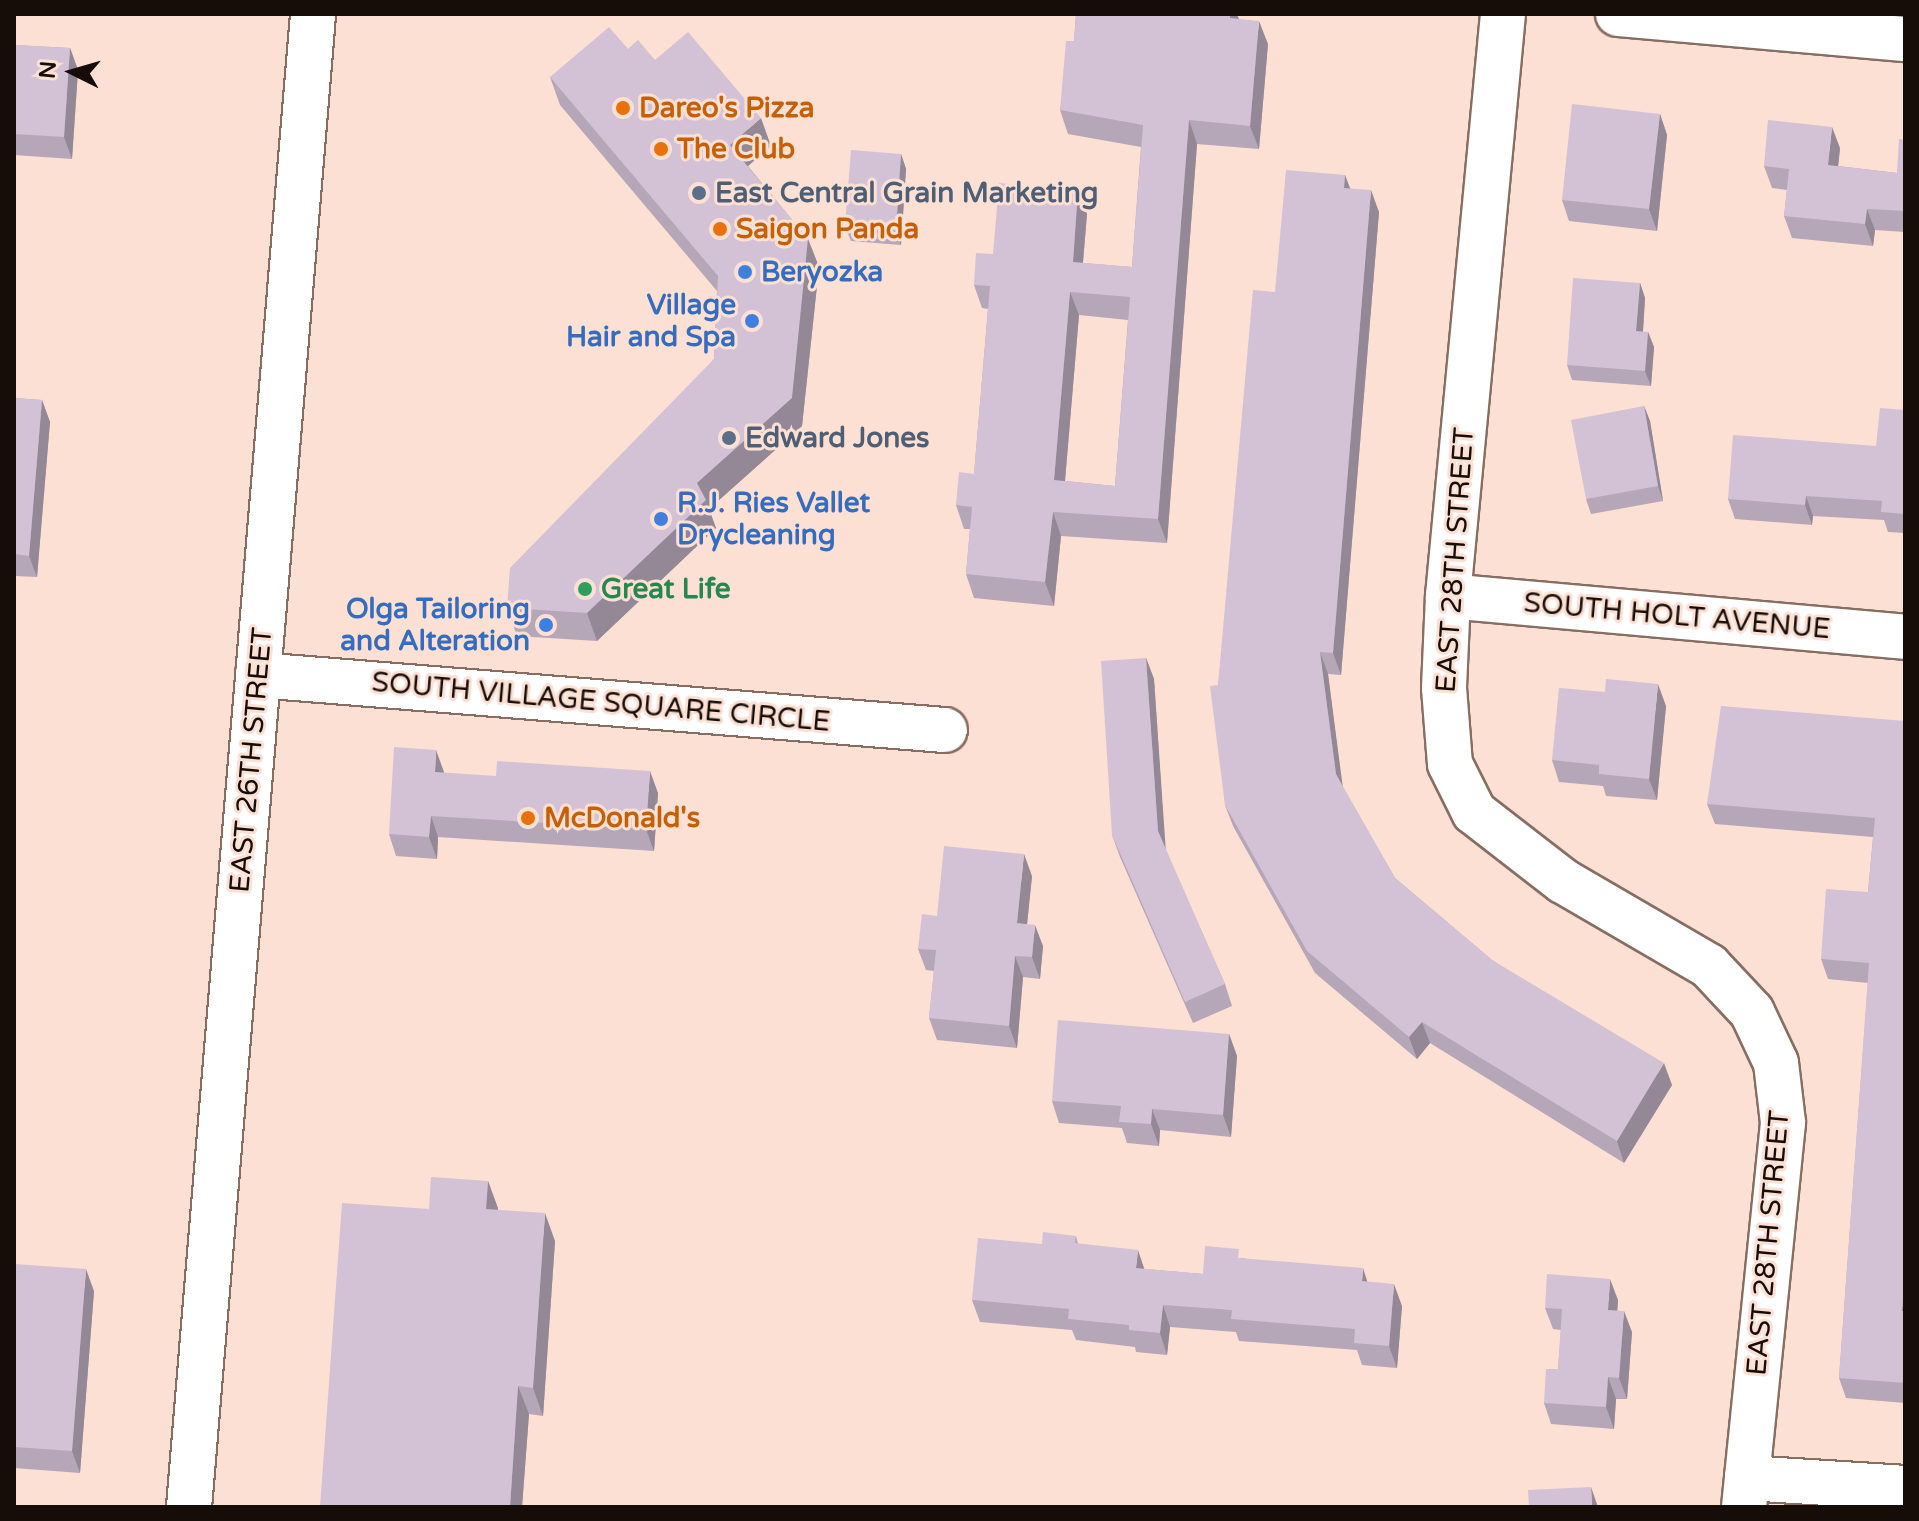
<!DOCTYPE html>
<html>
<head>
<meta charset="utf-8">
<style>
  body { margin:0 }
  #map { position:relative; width:1919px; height:1521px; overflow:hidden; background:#fce0d3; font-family:"Varela Round",sans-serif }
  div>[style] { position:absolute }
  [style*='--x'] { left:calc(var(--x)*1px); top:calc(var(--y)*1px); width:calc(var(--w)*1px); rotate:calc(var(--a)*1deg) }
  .roads { filter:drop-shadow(2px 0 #866e62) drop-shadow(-2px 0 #866e62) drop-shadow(0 2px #866e62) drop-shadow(0 -2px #866e62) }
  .street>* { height:44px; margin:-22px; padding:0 22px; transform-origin:22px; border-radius:22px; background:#fff }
  .secondary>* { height:44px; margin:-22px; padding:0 22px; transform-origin:22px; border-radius:22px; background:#fff }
  .wall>* { inset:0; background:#b5a6b8 }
  .shaded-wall>* { inset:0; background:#948796 }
  .building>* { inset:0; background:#d3c1d6 }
  .dots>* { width:22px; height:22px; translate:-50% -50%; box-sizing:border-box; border:4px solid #fce0d3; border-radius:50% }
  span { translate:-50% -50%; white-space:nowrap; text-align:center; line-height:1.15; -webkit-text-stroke:6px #fce0d3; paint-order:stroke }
  .food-label { font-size:28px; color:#c56008; font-weight:700 }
  .left { translate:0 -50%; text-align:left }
  .service-label { font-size:28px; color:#4e5e75; font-weight:700 }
  .shop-label { font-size:28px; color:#366cbe; font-weight:700 }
  .right { translate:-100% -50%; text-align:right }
  .street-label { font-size:28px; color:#160d09 }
  .leisure-label { font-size:28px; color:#27864d; font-weight:700 }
  .frame { position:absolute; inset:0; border:16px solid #160d09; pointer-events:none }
  .north { position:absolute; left:32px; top:32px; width:80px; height:80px; -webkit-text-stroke:6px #fce0d3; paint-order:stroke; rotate:275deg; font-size:22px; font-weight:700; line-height:32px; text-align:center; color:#160d09 }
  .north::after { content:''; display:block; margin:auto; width:28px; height:36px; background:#160d09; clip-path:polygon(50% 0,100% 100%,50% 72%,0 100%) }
</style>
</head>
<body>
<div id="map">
  <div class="roads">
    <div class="street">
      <i style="--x:1503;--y:14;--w:585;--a:95.4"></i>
      <i style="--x:1448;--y:596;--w:92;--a:92.5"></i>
      <i style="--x:1444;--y:688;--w:76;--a:85.5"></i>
      <i style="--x:1450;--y:764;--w:54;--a:63.4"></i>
      <i style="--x:1474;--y:812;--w:113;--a:37.8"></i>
      <i style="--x:1563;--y:881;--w:169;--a:30.2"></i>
      <i style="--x:1709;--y:966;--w:63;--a:46.9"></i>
      <i style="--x:1752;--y:1012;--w:56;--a:64.8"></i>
      <i style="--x:1776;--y:1063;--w:60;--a:83.3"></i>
      <i style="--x:1783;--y:1123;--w:386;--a:95.8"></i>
      <i style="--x:1618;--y:14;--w:288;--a:5"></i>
      <i style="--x:1448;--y:596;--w:459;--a:5.1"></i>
      <i style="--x:258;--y:675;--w:689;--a:4.58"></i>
      <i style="--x:1747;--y:1478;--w:158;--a:3.6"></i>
    </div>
    <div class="secondary">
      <i style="--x:189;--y:1507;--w:1498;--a:-85.25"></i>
    </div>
  </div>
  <div class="wall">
    <i style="clip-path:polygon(evenodd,1076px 14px,1237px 14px,1239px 19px,1268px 44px,1259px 149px,1197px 144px,1167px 543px,1061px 536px,1054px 606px,974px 598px,966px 574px,970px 529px,964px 529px,956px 505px,974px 474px,988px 309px,982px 308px,974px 285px,993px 254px,1078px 190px,1087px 214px,1083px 263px,1132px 267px,1141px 147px,1068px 134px,1060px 110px,1074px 41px,1076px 14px,1079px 315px,1128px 320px,1115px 486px,1065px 481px,1079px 315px)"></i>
    <i style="clip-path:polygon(14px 45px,70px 48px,78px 70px,72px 159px,14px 155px)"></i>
    <i style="clip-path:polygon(628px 49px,655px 60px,771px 146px,748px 166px,808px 239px,819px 267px,802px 426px,709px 509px,716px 528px,597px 641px,517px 636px,507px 608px,714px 359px,717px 291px,560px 105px,550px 77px)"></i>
    <i style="clip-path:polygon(1660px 114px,1667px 135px,1657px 231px,1569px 221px,1562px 200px)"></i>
    <i style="clip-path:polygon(1905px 140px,1905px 232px,1875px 230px,1873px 246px,1792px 238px,1784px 216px,1787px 190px,1772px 188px,1764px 166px,1840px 148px,1838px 166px,1897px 173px)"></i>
    <i style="clip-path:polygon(901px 154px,906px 169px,901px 245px,851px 241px,845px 226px)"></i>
    <i style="clip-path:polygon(1345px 175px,1350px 188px,1379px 212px,1341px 675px,1328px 674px,1342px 786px,1395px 878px,1492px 960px,1672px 1085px,1624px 1163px,1430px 1043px,1417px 1059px,1315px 973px,1233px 826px,1225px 805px,1218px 685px,1275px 292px)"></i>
    <i style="clip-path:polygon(1640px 283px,1645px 298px,1643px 332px,1648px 332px,1654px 347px,1651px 386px,1572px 380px,1567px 365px)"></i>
    <i style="clip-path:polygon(14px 398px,42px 400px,50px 422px,37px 577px,14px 576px)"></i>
    <i style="clip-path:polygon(1644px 406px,1650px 421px,1663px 501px,1591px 514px,1586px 499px)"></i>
    <i style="clip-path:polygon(1905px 410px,1905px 533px,1888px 532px,1884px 520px,1813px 516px,1812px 525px,1735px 519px,1728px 499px,1876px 446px)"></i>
    <i style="clip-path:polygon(1146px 658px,1154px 679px,1165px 849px,1225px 984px,1232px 1006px,1193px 1023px,1120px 857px,1112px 835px)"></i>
    <i style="clip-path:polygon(1666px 706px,1657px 800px,1606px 796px,1603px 786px,1559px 782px,1552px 760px)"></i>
    <i style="clip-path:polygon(1905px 721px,1905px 1403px,1846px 1398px,1839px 1378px,1868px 983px,1828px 979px,1821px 959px,1868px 892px,1873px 837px,1715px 824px,1707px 804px)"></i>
    <i style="clip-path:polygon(444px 772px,444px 773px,658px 793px,654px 851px,438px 837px,437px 859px,396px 856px,389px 834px)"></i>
    <i style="clip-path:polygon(1032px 876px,1027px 924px,1043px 946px,1040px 979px,1023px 977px,1017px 1048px,937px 1040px,929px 1018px,934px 971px,926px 970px,918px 949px,937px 916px)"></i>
    <i style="clip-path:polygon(1229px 1034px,1237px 1056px,1231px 1137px,1160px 1130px,1159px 1146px,1127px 1143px,1122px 1128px,1059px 1123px,1052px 1101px)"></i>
    <i style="clip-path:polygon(488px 1181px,498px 1210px,555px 1241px,543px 1416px,529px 1414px,522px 1507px,320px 1507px,429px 1209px)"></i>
    <i style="clip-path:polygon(1076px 1236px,1078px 1244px,1145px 1269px,1203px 1274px,1242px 1258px,1368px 1282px,1402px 1306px,1397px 1368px,1362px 1365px,1357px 1350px,1239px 1341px,1236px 1332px,1170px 1327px,1167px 1355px,1136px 1352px,1135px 1347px,1076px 1340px,1072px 1330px,980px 1322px,972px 1300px,1042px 1244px)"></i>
    <i style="clip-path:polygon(14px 1264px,94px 1291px,80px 1473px,14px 1468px)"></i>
    <i style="clip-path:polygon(1618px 1300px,1617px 1310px,1632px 1332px,1627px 1399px,1616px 1399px,1614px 1429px,1551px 1424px,1544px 1403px,1558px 1369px,1561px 1330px,1553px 1329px,1545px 1308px)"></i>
  </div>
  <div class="shaded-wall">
    <i style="clip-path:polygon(1230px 14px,1237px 14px,1240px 23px,1230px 18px)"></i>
    <i style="clip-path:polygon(1259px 21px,1268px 44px,1259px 149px,1250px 126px)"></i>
    <i style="clip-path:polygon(70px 48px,78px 70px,72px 159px,64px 137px)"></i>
    <i style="clip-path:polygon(1660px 114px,1667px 135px,1657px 231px,1649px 209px)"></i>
    <i style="clip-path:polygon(761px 118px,771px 146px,740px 173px,730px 145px)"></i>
    <i style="clip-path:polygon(1189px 120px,1197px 144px,1167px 543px,1158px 519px)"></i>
    <i style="clip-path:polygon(1832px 127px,1840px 148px,1836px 187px,1828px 165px)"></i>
    <i style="clip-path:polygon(901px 154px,906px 169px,901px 245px,896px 230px)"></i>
    <i style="clip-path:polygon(1345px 175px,1353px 197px,1344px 188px)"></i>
    <i style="clip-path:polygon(1078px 190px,1087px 214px,1081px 285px,1073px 262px)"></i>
    <i style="clip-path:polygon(1371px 190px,1379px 212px,1341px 675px,1333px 653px)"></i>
    <i style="clip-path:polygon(1867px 209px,1875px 230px,1873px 246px,1865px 224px)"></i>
    <i style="clip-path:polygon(808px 239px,819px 267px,802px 426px,709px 509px,716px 528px,597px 641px,587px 613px,697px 483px)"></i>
    <i style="clip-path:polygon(1640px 283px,1645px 298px,1642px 346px,1636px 331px)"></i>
    <i style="clip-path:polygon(1070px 292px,1079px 315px,1063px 504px,1054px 480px)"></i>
    <i style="clip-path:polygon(1648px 332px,1654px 347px,1651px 386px,1645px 371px)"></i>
    <i style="clip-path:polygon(42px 400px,50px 422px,37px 577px,29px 556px)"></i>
    <i style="clip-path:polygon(1644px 406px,1650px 421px,1663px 501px,1658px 486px)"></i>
    <i style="clip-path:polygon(1806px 496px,1813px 516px,1812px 525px,1805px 505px)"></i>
    <i style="clip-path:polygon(1053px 512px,1061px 536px,1054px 606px,1045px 582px)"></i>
    <i style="clip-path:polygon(1320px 652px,1328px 674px,1344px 796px,1336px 774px)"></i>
    <i style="clip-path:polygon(1146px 658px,1154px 679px,1166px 853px,1158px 831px)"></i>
    <i style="clip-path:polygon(1658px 684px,1666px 706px,1657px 800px,1649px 779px)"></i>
    <i style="clip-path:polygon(436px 750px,444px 772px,443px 794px,435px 772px)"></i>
    <i style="clip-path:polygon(650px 771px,658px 793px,654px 851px,646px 829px)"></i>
    <i style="clip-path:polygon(431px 816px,438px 837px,437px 859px,429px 837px)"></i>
    <i style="clip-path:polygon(1024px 854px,1032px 876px,1025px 944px,1017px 923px)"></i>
    <i style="clip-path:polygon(1035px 925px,1043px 946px,1040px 979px,1032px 957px)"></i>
    <i style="clip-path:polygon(1015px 956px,1023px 977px,1017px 1048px,1009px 1026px)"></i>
    <i style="clip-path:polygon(1422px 1022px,1430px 1043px,1417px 1059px,1409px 1037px)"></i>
    <i style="clip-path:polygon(1229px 1034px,1237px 1056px,1231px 1137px,1223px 1115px)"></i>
    <i style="clip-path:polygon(1664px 1063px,1672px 1085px,1624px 1163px,1617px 1141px)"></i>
    <i style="clip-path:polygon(1152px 1109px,1160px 1130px,1159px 1146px,1151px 1124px)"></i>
    <i style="clip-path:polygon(488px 1181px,498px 1208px,496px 1237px,486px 1209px)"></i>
    <i style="clip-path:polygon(545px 1213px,555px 1241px,543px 1416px,533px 1388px)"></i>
    <i style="clip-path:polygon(1138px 1250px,1145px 1271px,1136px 1268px)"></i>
    <i style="clip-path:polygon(1363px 1268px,1370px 1290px,1362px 1281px)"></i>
    <i style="clip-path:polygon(86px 1269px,94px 1291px,80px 1473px,72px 1451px)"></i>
    <i style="clip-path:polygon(1610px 1279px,1618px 1300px,1616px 1331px,1608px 1310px)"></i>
    <i style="clip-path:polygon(1905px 1282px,1905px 1318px,1902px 1311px)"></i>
    <i style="clip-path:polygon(1394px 1284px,1402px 1306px,1397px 1368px,1389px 1346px)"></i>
    <i style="clip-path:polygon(1163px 1305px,1170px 1327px,1167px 1355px,1160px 1333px)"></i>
    <i style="clip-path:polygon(1624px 1311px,1632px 1332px,1627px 1399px,1619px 1378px)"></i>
    <i style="clip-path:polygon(1608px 1377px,1616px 1399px,1614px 1429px,1606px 1407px)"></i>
    <i style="clip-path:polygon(518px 1386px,529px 1414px,522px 1507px,510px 1507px)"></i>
    <i style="clip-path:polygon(1591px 1487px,1598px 1507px,1592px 1507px)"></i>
  </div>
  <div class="building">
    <i style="clip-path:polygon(evenodd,1076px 14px,1230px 14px,1230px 18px,1259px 21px,1250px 126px,1189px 120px,1158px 519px,1053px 512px,1045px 582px,966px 574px,972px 507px,956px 505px,959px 472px,974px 474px,990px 286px,974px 285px,976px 253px,993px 254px,999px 183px,1078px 190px,1073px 262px,1132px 267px,1143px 125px,1060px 110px,1066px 41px,1074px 41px,1076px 14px,1070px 292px,1130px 297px,1115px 486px,1054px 480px,1070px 292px)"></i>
    <i style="clip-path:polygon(609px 27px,628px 49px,638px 40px,655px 60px,688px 32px,761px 118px,730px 145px,808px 239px,792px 398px,697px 483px,706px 500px,587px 613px,507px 608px,510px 568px,714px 359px,718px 276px,550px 77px)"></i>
    <i style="clip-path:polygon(14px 45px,70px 48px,64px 137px,14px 134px)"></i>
    <i style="clip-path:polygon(1572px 104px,1660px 114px,1649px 209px,1562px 200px)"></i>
    <i style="clip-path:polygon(1768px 120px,1832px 127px,1828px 165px,1897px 173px,1899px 139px,1905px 140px,1905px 211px,1867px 209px,1865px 224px,1784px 216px,1789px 169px,1764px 166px)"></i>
    <i style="clip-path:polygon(851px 150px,901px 154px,896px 230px,845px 226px)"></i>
    <i style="clip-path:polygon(1286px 170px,1345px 175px,1344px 188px,1371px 190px,1333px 653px,1320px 652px,1336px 774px,1395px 878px,1492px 960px,1664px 1063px,1617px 1141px,1422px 1022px,1409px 1037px,1307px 951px,1225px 805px,1210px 686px,1218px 685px,1253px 290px,1275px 292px)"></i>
    <i style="clip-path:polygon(1573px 278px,1640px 283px,1636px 331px,1648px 332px,1645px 371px,1567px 365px)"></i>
    <i style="clip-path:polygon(14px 398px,42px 400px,29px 556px,14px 554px)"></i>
    <i style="clip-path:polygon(1644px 406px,1658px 486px,1586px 499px,1571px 420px)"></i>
    <i style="clip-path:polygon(1880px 408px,1905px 410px,1905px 514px,1881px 512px,1882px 501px,1806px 496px,1805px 505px,1728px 499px,1733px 435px,1876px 446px)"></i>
    <i style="clip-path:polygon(1146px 658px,1158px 831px,1225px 984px,1185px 1002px,1112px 835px,1101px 661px)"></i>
    <i style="clip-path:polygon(1606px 679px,1658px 684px,1649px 779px,1599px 774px,1599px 765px,1552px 760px,1559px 688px,1605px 692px)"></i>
    <i style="clip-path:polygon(1721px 706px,1905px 721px,1905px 1282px,1902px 1311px,1905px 1311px,1905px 1383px,1839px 1378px,1869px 963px,1821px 959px,1826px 889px,1868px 892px,1875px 818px,1707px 804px)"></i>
    <i style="clip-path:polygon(394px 747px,436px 750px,435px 772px,496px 776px,497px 761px,650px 771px,646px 829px,431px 816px,429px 837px,389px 834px)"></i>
    <i style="clip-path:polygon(944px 846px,1024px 854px,1017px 923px,1035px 925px,1032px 957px,1015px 956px,1009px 1026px,929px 1018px,936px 950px,918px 949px,922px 914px,937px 916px)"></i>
    <i style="clip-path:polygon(1058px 1020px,1229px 1034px,1223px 1115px,1152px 1109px,1151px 1124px,1119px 1122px,1121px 1106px,1052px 1101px)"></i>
    <i style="clip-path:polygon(431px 1177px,488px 1181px,486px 1209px,545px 1213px,533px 1388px,518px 1386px,510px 1507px,320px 1507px,342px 1203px,429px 1209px)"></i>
    <i style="clip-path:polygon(1043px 1232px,1076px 1236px,1075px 1243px,1138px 1250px,1136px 1268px,1203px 1274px,1205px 1246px,1239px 1249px,1238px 1258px,1363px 1268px,1362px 1281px,1394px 1284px,1389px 1346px,1354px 1343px,1355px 1329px,1231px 1319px,1232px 1310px,1163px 1305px,1160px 1333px,1129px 1330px,1129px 1325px,1068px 1319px,1069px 1309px,972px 1300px,978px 1238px,1042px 1244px)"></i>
    <i style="clip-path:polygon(14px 1264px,86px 1269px,72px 1451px,14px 1447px)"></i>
    <i style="clip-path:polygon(1547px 1274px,1610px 1279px,1608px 1310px,1624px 1311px,1619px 1378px,1608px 1377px,1606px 1407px,1544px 1403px,1546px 1369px,1558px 1369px,1562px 1309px,1545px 1308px)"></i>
    <i style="clip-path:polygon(1591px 1487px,1592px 1507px,1529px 1507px,1528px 1490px)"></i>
  </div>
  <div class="dots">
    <i style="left:623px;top:108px;background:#e8710a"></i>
    <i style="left:661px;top:149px;background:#e8710a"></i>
    <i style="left:699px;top:193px;background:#5c6f8a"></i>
    <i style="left:720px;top:229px;background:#e8710a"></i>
    <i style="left:745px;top:272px;background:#3f7fe0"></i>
    <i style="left:752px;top:321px;background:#3f7fe0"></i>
    <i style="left:729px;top:438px;background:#5c6f8a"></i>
    <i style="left:661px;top:519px;background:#3f7fe0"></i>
    <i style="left:585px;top:589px;background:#2e9e5b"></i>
    <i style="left:546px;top:625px;background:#3f7fe0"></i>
    <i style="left:528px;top:818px;background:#e8710a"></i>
  </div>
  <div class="food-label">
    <span class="left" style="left:639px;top:108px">Dareo's Pizza</span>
    <span class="left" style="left:677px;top:149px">The Club</span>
    <span class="left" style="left:736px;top:229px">Saigon Panda</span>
    <span class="left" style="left:544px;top:818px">McDonald's</span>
  </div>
  <div class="service-label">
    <span class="left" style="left:715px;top:193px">East Central Grain Marketing</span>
    <span class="left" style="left:745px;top:438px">Edward Jones</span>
  </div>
  <div class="shop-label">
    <span class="left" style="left:761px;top:272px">Beryozka</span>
    <span class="right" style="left:736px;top:321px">Village<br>Hair and Spa</span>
    <span class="left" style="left:677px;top:519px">R.J. Ries Vallet<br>Drycleaning</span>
    <span class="right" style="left:530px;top:625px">Olga Tailoring<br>and Alteration</span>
  </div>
  <div class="street-label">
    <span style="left:1455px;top:560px;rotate:-86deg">EAST 28TH STREET</span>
    <span style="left:1677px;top:616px;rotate:5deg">SOUTH HOLT AVENUE</span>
    <span style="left:601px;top:702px;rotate:5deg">SOUTH VILLAGE SQUARE CIRCLE</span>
    <span style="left:251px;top:760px;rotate:-85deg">EAST 26TH STREET</span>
    <span style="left:1768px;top:1243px;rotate:-85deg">EAST 28TH STREET</span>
  </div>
  <div class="leisure-label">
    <span class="left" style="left:601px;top:589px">Great Life</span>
  </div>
  <div class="frame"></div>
  <div class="north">N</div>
</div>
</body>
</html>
